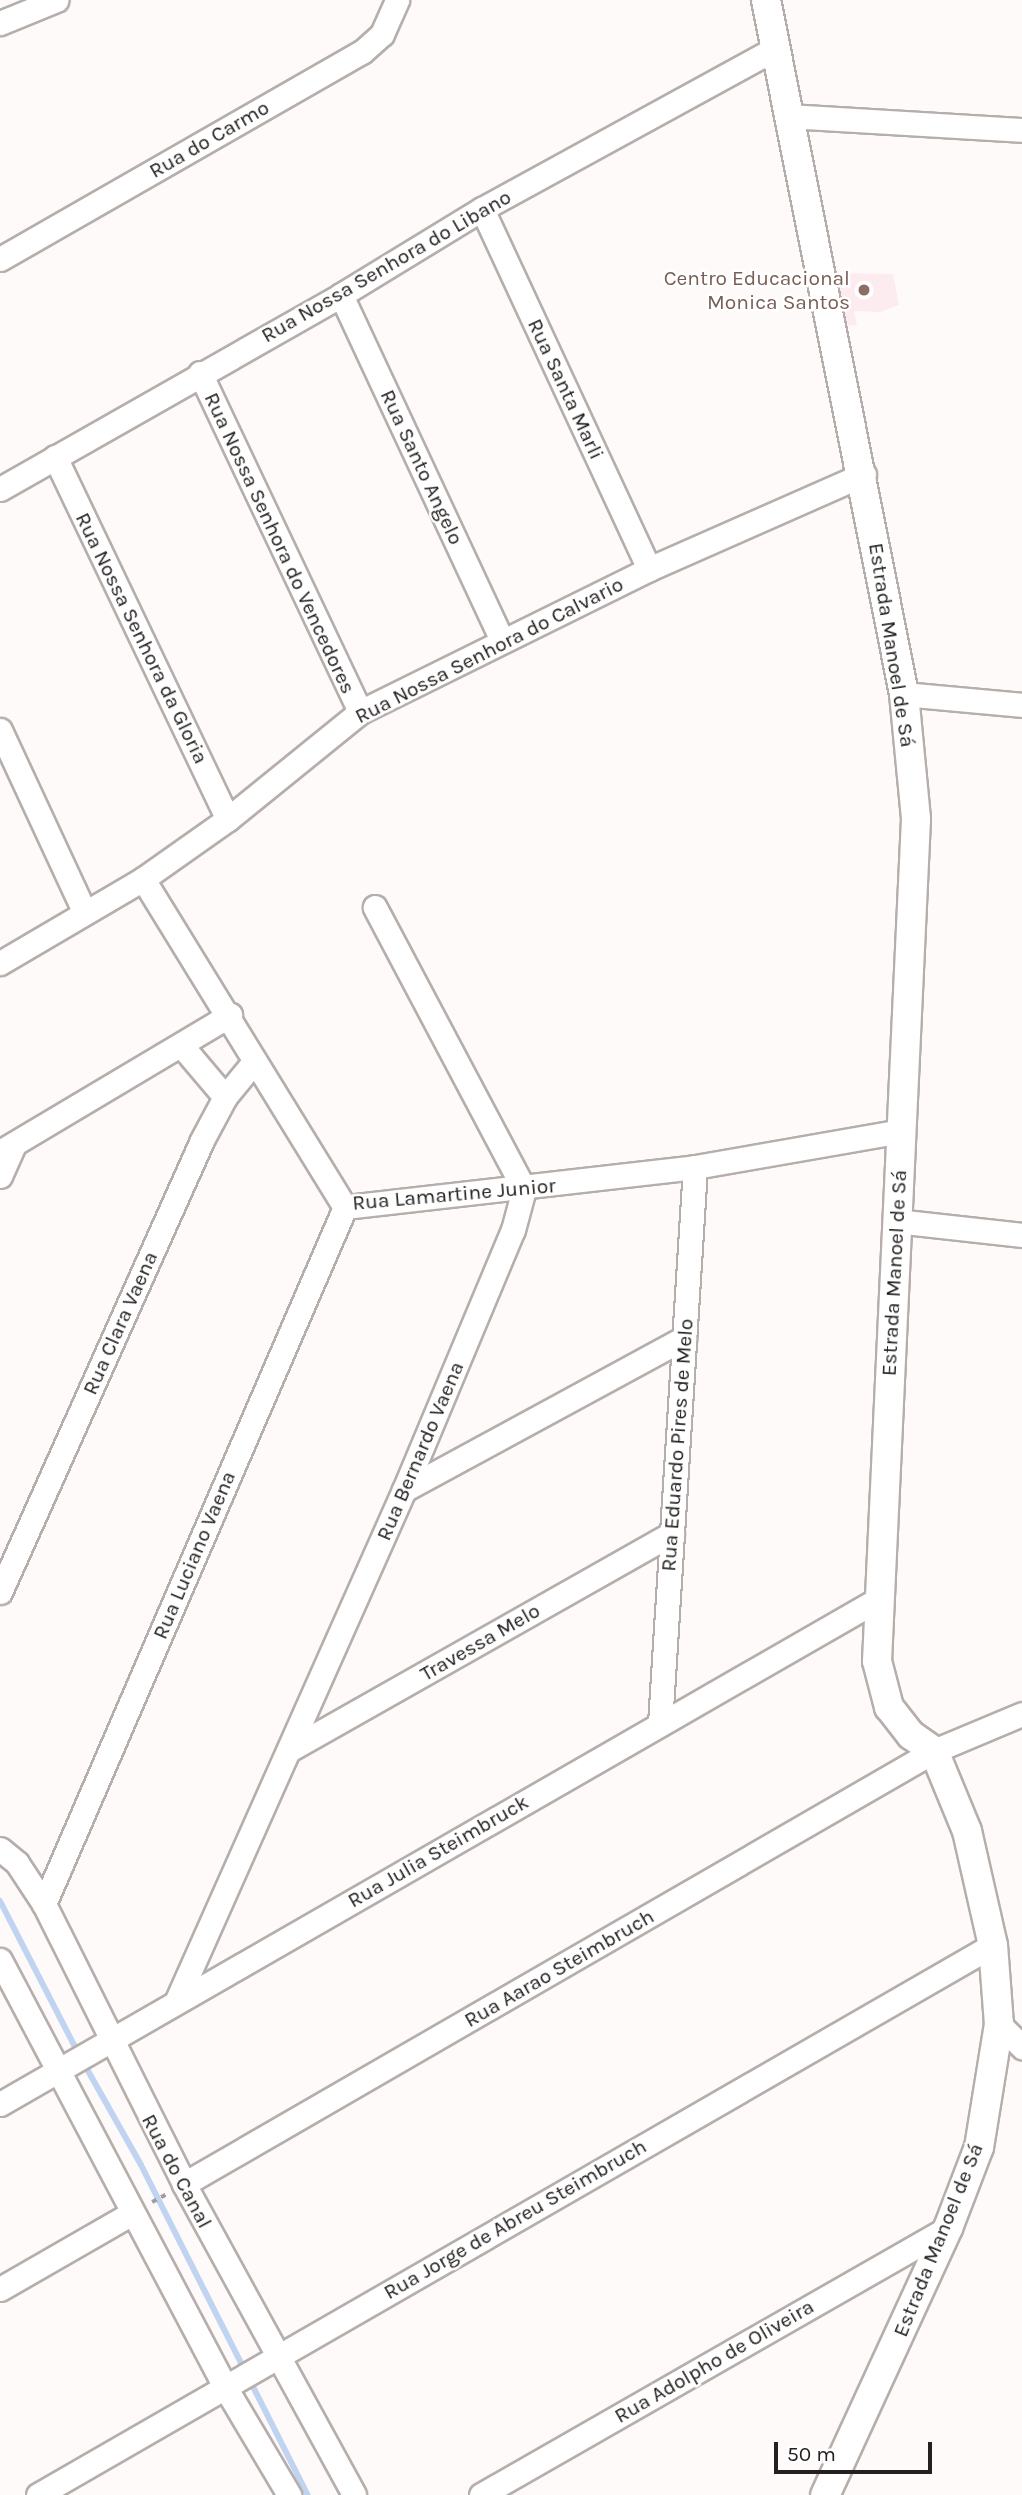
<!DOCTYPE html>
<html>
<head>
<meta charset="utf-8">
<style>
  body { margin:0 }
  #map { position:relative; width:1022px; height:2495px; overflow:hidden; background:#fefaf9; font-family:Karla,sans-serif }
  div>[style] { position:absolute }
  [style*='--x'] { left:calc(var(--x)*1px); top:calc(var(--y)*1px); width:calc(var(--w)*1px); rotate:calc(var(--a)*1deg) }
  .education>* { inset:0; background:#fdecef }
  .stream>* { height:6px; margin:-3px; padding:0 3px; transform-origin:3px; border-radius:3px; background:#c0d3f1 }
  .path>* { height:3.5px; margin-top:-1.75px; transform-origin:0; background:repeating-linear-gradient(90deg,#a09c9b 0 5px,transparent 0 10px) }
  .roads { filter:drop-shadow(2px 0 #b6aeaa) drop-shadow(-2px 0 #b6aeaa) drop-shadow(0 2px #b6aeaa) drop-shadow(0 -2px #b6aeaa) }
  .minor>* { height:23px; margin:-11.5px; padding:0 11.5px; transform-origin:11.5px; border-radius:11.5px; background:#fff }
  .major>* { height:28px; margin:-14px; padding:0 14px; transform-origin:14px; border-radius:14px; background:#fff }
  .dots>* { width:19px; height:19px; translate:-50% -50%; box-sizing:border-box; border:4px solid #fff; border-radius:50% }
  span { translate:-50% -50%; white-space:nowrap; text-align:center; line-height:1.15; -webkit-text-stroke:5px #fff; paint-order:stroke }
  .street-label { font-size:21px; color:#23201f }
  .education-label { font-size:21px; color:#785e54 }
  .right { translate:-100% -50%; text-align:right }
  .scale { position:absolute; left:774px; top:2442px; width:158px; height:32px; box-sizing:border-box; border:4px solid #23201f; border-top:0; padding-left:9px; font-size:21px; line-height:24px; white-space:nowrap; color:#23201f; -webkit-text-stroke:5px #fff; paint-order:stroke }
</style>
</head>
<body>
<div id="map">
  <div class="education">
    <i style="clip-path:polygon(828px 273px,893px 274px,899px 305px,880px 312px,854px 311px,857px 325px,840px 326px)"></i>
  </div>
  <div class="stream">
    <i style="--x:0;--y:1901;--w:171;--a:62.8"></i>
    <i style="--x:83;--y:2062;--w:118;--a:60.6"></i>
    <i style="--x:141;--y:2165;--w:370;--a:63.2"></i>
  </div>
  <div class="path">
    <i style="--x:152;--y:2202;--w:17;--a:-28"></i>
  </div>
  <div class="roads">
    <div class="minor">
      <i style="--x:0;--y:23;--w:61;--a:-22.3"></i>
      <i style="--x:787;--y:116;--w:235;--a:3.4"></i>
      <i style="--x:482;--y:209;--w:397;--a:65.1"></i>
      <i style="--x:0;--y:259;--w:417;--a:-29.8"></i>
      <i style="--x:362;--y:52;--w:27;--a:-42"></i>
      <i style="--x:382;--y:34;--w:37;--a:-66"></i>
      <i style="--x:341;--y:295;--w:381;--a:65"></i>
      <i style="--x:200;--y:373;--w:375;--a:64.7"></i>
      <i style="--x:55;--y:457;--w:401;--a:64.5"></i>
      <i style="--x:0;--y:489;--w:392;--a:-29.6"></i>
      <i style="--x:341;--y:295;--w:165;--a:-31.4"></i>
      <i style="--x:482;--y:209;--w:333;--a:-28.7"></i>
      <i style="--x:904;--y:694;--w:119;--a:5.3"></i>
      <i style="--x:0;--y:730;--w:200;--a:65.1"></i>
      <i style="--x:143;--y:879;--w:385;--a:58.4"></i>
      <i style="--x:0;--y:963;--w:166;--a:-30.4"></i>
      <i style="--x:143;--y:879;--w:104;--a:-35.2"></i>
      <i style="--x:228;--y:819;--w:170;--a:-39"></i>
      <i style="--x:360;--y:712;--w:322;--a:-26.3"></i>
      <i style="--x:649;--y:569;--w:235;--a:-23.8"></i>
      <i style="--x:181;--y:1045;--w:68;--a:49.8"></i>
      <i style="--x:0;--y:1152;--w:268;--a:-30.8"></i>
      <i style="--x:0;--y:1176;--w:35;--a:-66"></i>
      <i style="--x:345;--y:1207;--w:352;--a:-6.5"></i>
      <i style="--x:695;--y:1167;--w:209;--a:-9.9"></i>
      <i style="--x:896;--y:1221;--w:127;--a:6.3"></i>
      <i style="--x:404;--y:1490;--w:319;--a:-28.5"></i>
      <i style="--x:0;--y:1592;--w:493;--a:-65.9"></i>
      <i style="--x:201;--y:1142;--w:51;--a:-61.9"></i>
      <i style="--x:225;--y:1097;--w:44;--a:-50.5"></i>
      <i style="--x:660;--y:1724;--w:558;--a:-86.4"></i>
      <i style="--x:289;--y:1750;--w:440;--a:-29.5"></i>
      <i style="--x:0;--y:1849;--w:22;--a:39"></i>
      <i style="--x:17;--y:1863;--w:49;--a:56.6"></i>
      <i style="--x:44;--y:1904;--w:313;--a:63.4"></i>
      <i style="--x:184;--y:2184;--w:354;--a:61.3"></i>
      <i style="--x:44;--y:1904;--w:759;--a:-66.64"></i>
      <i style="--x:0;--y:1960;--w:483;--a:62.2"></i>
      <i style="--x:225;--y:2387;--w:126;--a:59.3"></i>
      <i style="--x:177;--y:2000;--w:558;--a:-66.01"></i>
      <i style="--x:404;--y:1490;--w:282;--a:-67.3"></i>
      <i style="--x:513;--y:1230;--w:42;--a:-75"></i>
      <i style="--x:524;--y:1189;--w:319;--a:-117.9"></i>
      <i style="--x:999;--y:2024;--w:33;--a:45"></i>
      <i style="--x:0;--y:2104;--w:1012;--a:-29.89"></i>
      <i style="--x:184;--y:2184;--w:866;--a:-30"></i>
      <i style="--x:934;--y:1751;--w:95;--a:-22.8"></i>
      <i style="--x:0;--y:2289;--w:152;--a:-29.9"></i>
      <i style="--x:38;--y:2495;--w:1102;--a:-29.94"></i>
      <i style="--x:481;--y:2495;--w:538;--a:-29.76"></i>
    </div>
    <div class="major">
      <i style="--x:766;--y:0;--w:708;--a:78.75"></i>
      <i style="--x:904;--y:694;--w:126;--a:84.5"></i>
      <i style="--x:916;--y:819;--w:843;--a:92.65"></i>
      <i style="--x:877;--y:1661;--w:48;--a:75.4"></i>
      <i style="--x:889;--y:1707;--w:36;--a:52"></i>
      <i style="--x:911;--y:1735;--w:28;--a:35"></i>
      <i style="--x:934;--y:1751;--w:87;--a:67.6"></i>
      <i style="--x:967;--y:1831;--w:117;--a:77.2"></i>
      <i style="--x:993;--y:1945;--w:79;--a:85.7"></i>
      <i style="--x:999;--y:2024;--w:125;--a:99.2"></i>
      <i style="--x:979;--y:2147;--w:87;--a:110.9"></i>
      <i style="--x:948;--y:2228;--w:294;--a:114.7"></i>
    </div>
  </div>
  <div class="dots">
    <i style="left:864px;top:290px;background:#8d6e63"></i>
  </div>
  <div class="street-label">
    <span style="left:209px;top:139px;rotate:-30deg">Rua do Carmo</span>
    <span style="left:386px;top:266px;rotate:-30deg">Rua Nossa Senhora do Libano</span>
    <span style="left:566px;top:389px;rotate:65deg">Rua Santa Marli</span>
    <span style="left:422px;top:467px;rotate:65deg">Rua Santo Angelo</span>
    <span style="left:280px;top:543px;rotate:65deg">Rua Nossa Senhora do Vencedores</span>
    <span style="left:142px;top:638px;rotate:64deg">Rua Nossa Senhora da Gloria</span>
    <span style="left:892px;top:645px;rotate:81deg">Estrada Manoel de Sá</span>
    <span style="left:489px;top:650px;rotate:-27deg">Rua Nossa Senhora do Calvario</span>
    <span style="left:454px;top:1194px;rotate:-5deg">Rua Lamartine Junior</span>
    <span style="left:894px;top:1273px;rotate:-87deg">Estrada Manoel de Sá</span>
    <span style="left:120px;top:1323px;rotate:-66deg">Rua Clara Vaena</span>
    <span style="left:677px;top:1445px;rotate:-86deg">Rua Eduardo Pires de Melo</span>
    <span style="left:420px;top:1451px;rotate:-67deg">Rua Bernardo Vaena</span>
    <span style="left:194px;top:1555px;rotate:-67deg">Rua Luciano Vaena</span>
    <span style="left:480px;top:1642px;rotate:-30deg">Travessa Melo</span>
    <span style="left:438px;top:1851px;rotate:-30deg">Rua Julia Steimbruck</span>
    <span style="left:559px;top:1968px;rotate:-30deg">Rua Aarao Steimbruch</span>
    <span style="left:177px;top:2171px;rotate:62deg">Rua do Canal</span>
    <span style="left:515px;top:2219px;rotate:-30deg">Rua Jorge de Abreu Steimbruch</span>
    <span style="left:938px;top:2240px;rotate:-68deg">Estrada Manoel de Sá</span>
    <span style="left:714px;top:2361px;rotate:-30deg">Rua Adolpho de Oliveira</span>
  </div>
  <div class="education-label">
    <span class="right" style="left:850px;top:290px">Centro Educacional<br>Monica Santos</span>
  </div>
  <div class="scale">50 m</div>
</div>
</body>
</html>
